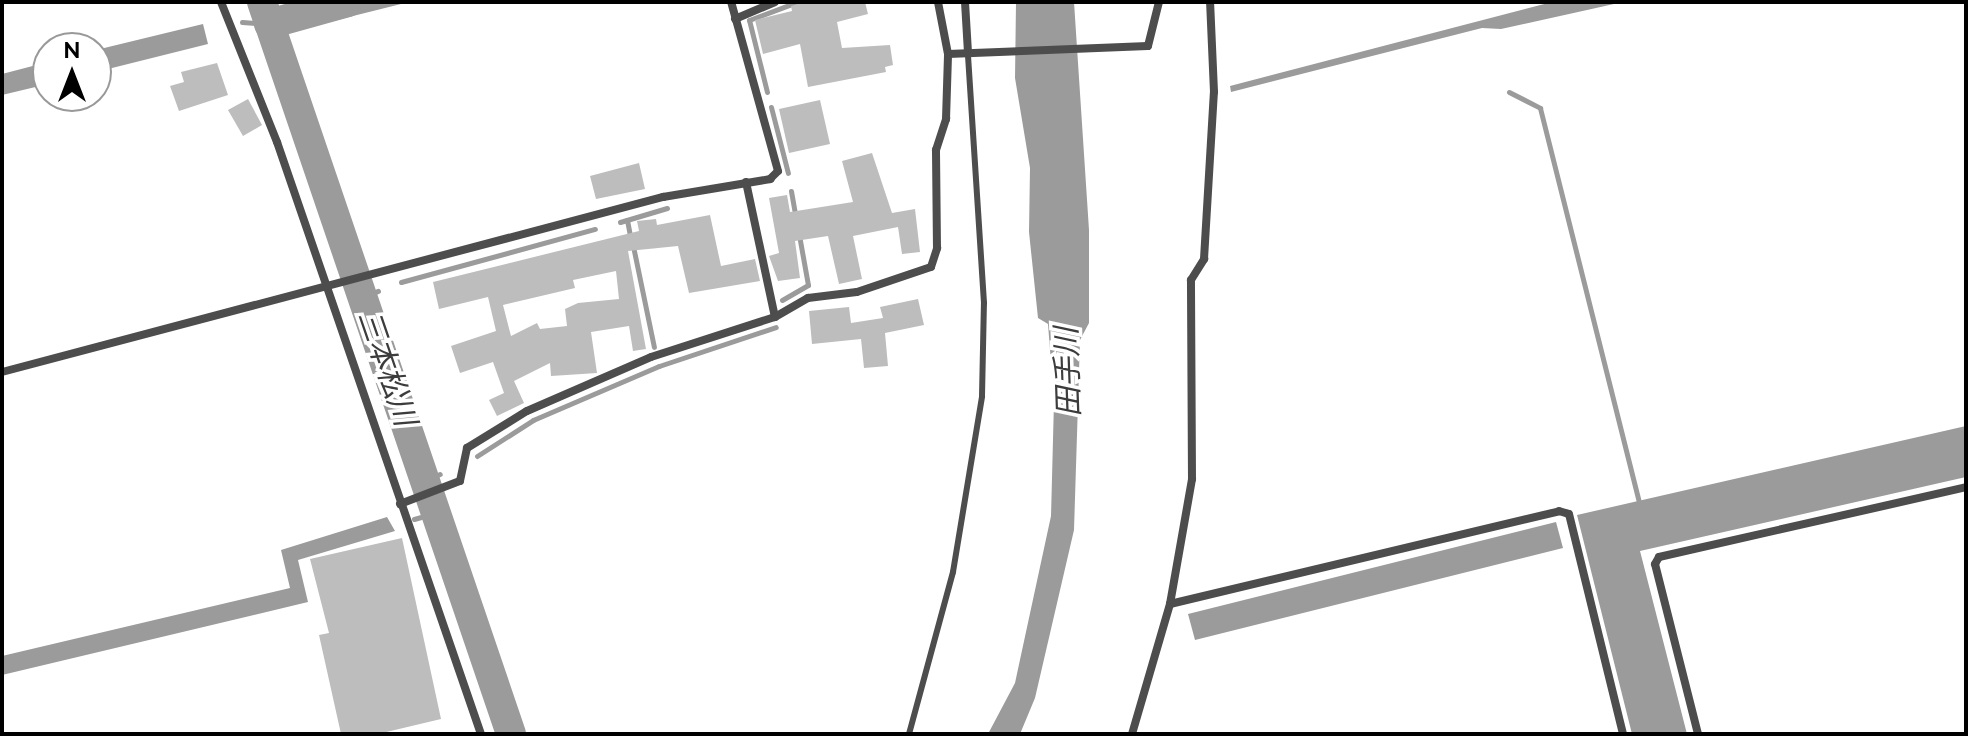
<!DOCTYPE html>
<html>
<head>
<meta charset="utf-8">
<style>
  body { margin:0 }
  #map { position:relative; width:1968px; height:736px; overflow:hidden; background:#fff; font-family:Raleway,"Noto Sans JP",sans-serif }
  div>[style] { position:absolute }
  [style*='--x'] { left:calc(var(--x)*1px); top:calc(var(--y)*1px); width:calc(var(--w)*1px); rotate:calc(var(--a)*1deg) }
  .water>* { inset:0; background:#9b9b9b }
  .stream>* { height:5px; margin:-2.5px; padding:0 2.5px; transform-origin:2.5px; border-radius:2.5px; background:#9b9b9b }
  .river>* { height:30px; margin:-15px; padding:0 15px; transform-origin:15px; border-radius:15px; background:#9b9b9b }
  .building>* { inset:0; background:#bdbdbd }
  .lane>* { height:6px; margin:-3px; padding:0 3px; transform-origin:3px; border-radius:3px; background:#4d4d4d }
  .street>* { height:8px; margin:-4px; padding:0 4px; transform-origin:4px; border-radius:4px; background:#4d4d4d }
  span { translate:-50% -50%; white-space:nowrap; text-align:center; line-height:1.15; -webkit-text-stroke:7px #fff; paint-order:stroke }
  .water-label { font-size:30px; color:#3c3c3c; font-style:italic }
  .frame { position:absolute; inset:0; border:4px solid #000; pointer-events:none }
  .north { position:absolute; left:32px; top:32px; width:80px; height:80px; box-sizing:border-box; background:#fff; border:2px solid #999; border-radius:50%; rotate:0deg; font-size:22px; font-weight:700; line-height:32px; text-align:center; color:#000 }
  .north::after { content:''; display:block; margin:auto; width:28px; height:36px; background:#000; clip-path:polygon(50% 0,100% 100%,50% 72%,0 100%) }
</style>
</head>
<body>
<div id="map">
  <div class="water">
    <i style="clip-path:polygon(301px 2px,409px 2px,309px 27px,297px 7px)"></i>
    <i style="clip-path:polygon(1016px 2px,1074px 2px,1089px 230px,1089px 323px,1080px 340px,1074px 530px,1035px 698px,1020px 734px,988px 734px,1015px 683px,1051px 516px,1054px 401px,1048px 324px,1038px 318px,1029px 232px,1030px 168px,1015px 78px)"></i>
    <i style="clip-path:polygon(1552px 2px,1623px 2px,1501px 29px,1482px 28px,1231px 92px,1230px 86px)"></i>
    <i style="clip-path:polygon(203px 24px,208px 44px,96px 72px,96px 50px)"></i>
    <i style="clip-path:polygon(48px 62px,48px 84px,2px 95px,2px 74px)"></i>
    <i style="clip-path:polygon(1966px 426px,1966px 477px,1640px 551px,1687px 734px,1632px 734px,1577px 515px)"></i>
    <i style="clip-path:polygon(387px 517px,395px 531px,298px 560px,308px 602px,2px 675px,2px 656px,290px 588px,281px 550px)"></i>
    <i style="clip-path:polygon(1556px 522px,1563px 548px,1195px 640px,1188px 614px)"></i>
  </div>
  <div class="stream">
    <i style="--x:242;--y:22;--w:27;--a:4"></i>
    <i style="--x:767;--y:92;--w:74;--a:-104"></i>
    <i style="--x:749;--y:20;--w:51;--a:-20.6"></i>
    <i style="--x:1509;--y:92;--w:35;--a:27"></i>
    <i style="--x:1540;--y:108;--w:405;--a:75.9"></i>
    <i style="--x:771;--y:107;--w:68;--a:75.6"></i>
    <i style="--x:791;--y:191;--w:27;--a:80"></i>
    <i style="--x:627;--y:220;--w:16;--a:79"></i>
    <i style="--x:620;--y:222;--w:49;--a:-16.6"></i>
    <i style="--x:633;--y:246;--w:103;--a:78.3"></i>
    <i style="--x:401;--y:282;--w:201;--a:-15.3"></i>
    <i style="--x:366;--y:296;--w:13;--a:-23"></i>
    <i style="--x:782;--y:300;--w:30;--a:-30"></i>
    <i style="--x:808;--y:285;--w:51;--a:-100.2"></i>
    <i style="--x:477;--y:456;--w:67;--a:-32.7"></i>
    <i style="--x:533;--y:420;--w:137;--a:-23.2"></i>
    <i style="--x:659;--y:366;--w:123;--a:-18.4"></i>
    <i style="--x:427;--y:480;--w:14;--a:-25"></i>
    <i style="--x:414;--y:519;--w:25;--a:-16"></i>
  </div>
  <div class="river">
    <i style="--x:262;--y:2;--w:773;--a:71.21"></i>
    <i style="--x:269;--y:24;--w:82;--a:-15.6"></i>
  </div>
  <div class="building">
    <i style="clip-path:polygon(804px 2px,865px 2px,868px 14px,837px 22px,842px 48px,890px 45px,893px 65px,885px 67px,886px 72px,808px 87px,800px 44px,763px 54px,755px 20px,792px 11px,791px 6px)"></i>
    <i style="clip-path:polygon(217px 63px,228px 95px,179px 111px,170px 86px,184px 82px,181px 72px)"></i>
    <i style="clip-path:polygon(248px 99px,262px 125px,243px 136px,228px 110px)"></i>
    <i style="clip-path:polygon(820px 100px,830px 144px,789px 153px,779px 109px)"></i>
    <i style="clip-path:polygon(872px 153px,892px 213px,915px 209px,920px 252px,902px 254px,898px 227px,853px 236px,862px 279px,839px 284px,828px 236px,795px 241px,800px 278px,778px 281px,769px 256px,779px 253px,769px 198px,787px 195px,790px 212px,853px 202px,842px 161px)"></i>
    <i style="clip-path:polygon(639px 163px,645px 189px,596px 199px,590px 176px)"></i>
    <i style="clip-path:polygon(evenodd,710px 215px,721px 266px,755px 259px,760px 281px,689px 293px,678px 246px,628px 251px,646px 349px,633px 351px,629px 326px,591px 332px,597px 373px,551px 376px,550px 363px,514px 381px,524px 403px,497px 416px,489px 400px,504px 393px,493px 362px,460px 373px,451px 346px,496px 331px,488px 297px,439px 309px,433px 282px,639px 231px,637px 221px,656px 219px,657px 225px,710px 215px,616px 271px,619px 299px,578px 303px,565px 309px,567px 326px,540px 329px,537px 323px,511px 336px,503px 305px,575px 288px,573px 280px,616px 271px)"></i>
    <i style="clip-path:polygon(918px 299px,924px 325px,885px 333px,888px 366px,864px 368px,861px 339px,812px 344px,809px 311px,849px 307px,851px 323px,883px 318px,880px 307px)"></i>
    <i style="clip-path:polygon(402px 538px,441px 719px,378px 734px,341px 734px,319px 635px,329px 633px,310px 559px)"></i>
  </div>
  <div class="lane">
    <i style="--x:909;--y:734;--w:168;--a:-74.8"></i>
    <i style="--x:953;--y:572;--w:178;--a:-80.6"></i>
    <i style="--x:982;--y:396;--w:93;--a:-88.8"></i>
    <i style="--x:984;--y:303;--w:251;--a:-93.7"></i>
  </div>
  <div class="street">
    <i style="--x:221;--y:2;--w:151;--a:68.2"></i>
    <i style="--x:277;--y:142;--w:626;--a:70.99"></i>
    <i style="--x:965;--y:2;--w:51;--a:86.6"></i>
    <i style="--x:735;--y:19;--w:43;--a:-23"></i>
    <i style="--x:948;--y:54;--w:200;--a:-2.3"></i>
    <i style="--x:1148;--y:46;--w:45;--a:-76"></i>
    <i style="--x:746;--y:182;--w:138;--a:77.9"></i>
    <i style="--x:2;--y:372;--w:684;--a:-14.83"></i>
    <i style="--x:663;--y:197;--w:109;--a:-9.5"></i>
    <i style="--x:770;--y:179;--w:11;--a:-45"></i>
    <i style="--x:778;--y:171;--w:175;--a:-105.5"></i>
    <i style="--x:400;--y:504;--w:64;--a:-21"></i>
    <i style="--x:460;--y:481;--w:34;--a:-78"></i>
    <i style="--x:467;--y:448;--w:70;--a:-31.7"></i>
    <i style="--x:527;--y:411;--w:135;--a:-23.5"></i>
    <i style="--x:651;--y:357;--w:130;--a:-17.9"></i>
    <i style="--x:775;--y:317;--w:38;--a:-30"></i>
    <i style="--x:808;--y:298;--w:49;--a:-7"></i>
    <i style="--x:857;--y:292;--w:78;--a:-18.7"></i>
    <i style="--x:931;--y:267;--w:20;--a:-72"></i>
    <i style="--x:937;--y:248;--w:98;--a:-90.6"></i>
    <i style="--x:936;--y:150;--w:33;--a:-72"></i>
    <i style="--x:946;--y:119;--w:65;--a:-88.2"></i>
    <i style="--x:948;--y:54;--w:53;--a:-100.9"></i>
    <i style="--x:1170;--y:604;--w:400;--a:-13.4"></i>
    <i style="--x:1559;--y:511;--w:10;--a:17"></i>
    <i style="--x:1569;--y:514;--w:227;--a:76.2"></i>
    <i style="--x:1132;--y:734;--w:135;--a:-73.7"></i>
    <i style="--x:1170;--y:604;--w:127;--a:-80"></i>
    <i style="--x:1192;--y:479;--w:199;--a:-90.3"></i>
    <i style="--x:1191;--y:280;--w:25;--a:-58"></i>
    <i style="--x:1204;--y:259;--w:167;--a:-86.6"></i>
    <i style="--x:1214;--y:92;--w:90;--a:-92.5"></i>
    <i style="--x:1698;--y:734;--w:175;--a:-104.2"></i>
    <i style="--x:1655;--y:564;--w:8;--a:-60"></i>
    <i style="--x:1659;--y:557;--w:315;--a:-12.8"></i>
  </div>
  <div class="water-label">
    <span style="left:387px;top:368px;rotate:71deg">三本松川</span>
    <span style="left:1068px;top:372px;rotate:-92deg">田手川</span>
  </div>
  <div class="frame"></div>
  <div class="north">N</div>
</div>
</body>
</html>
